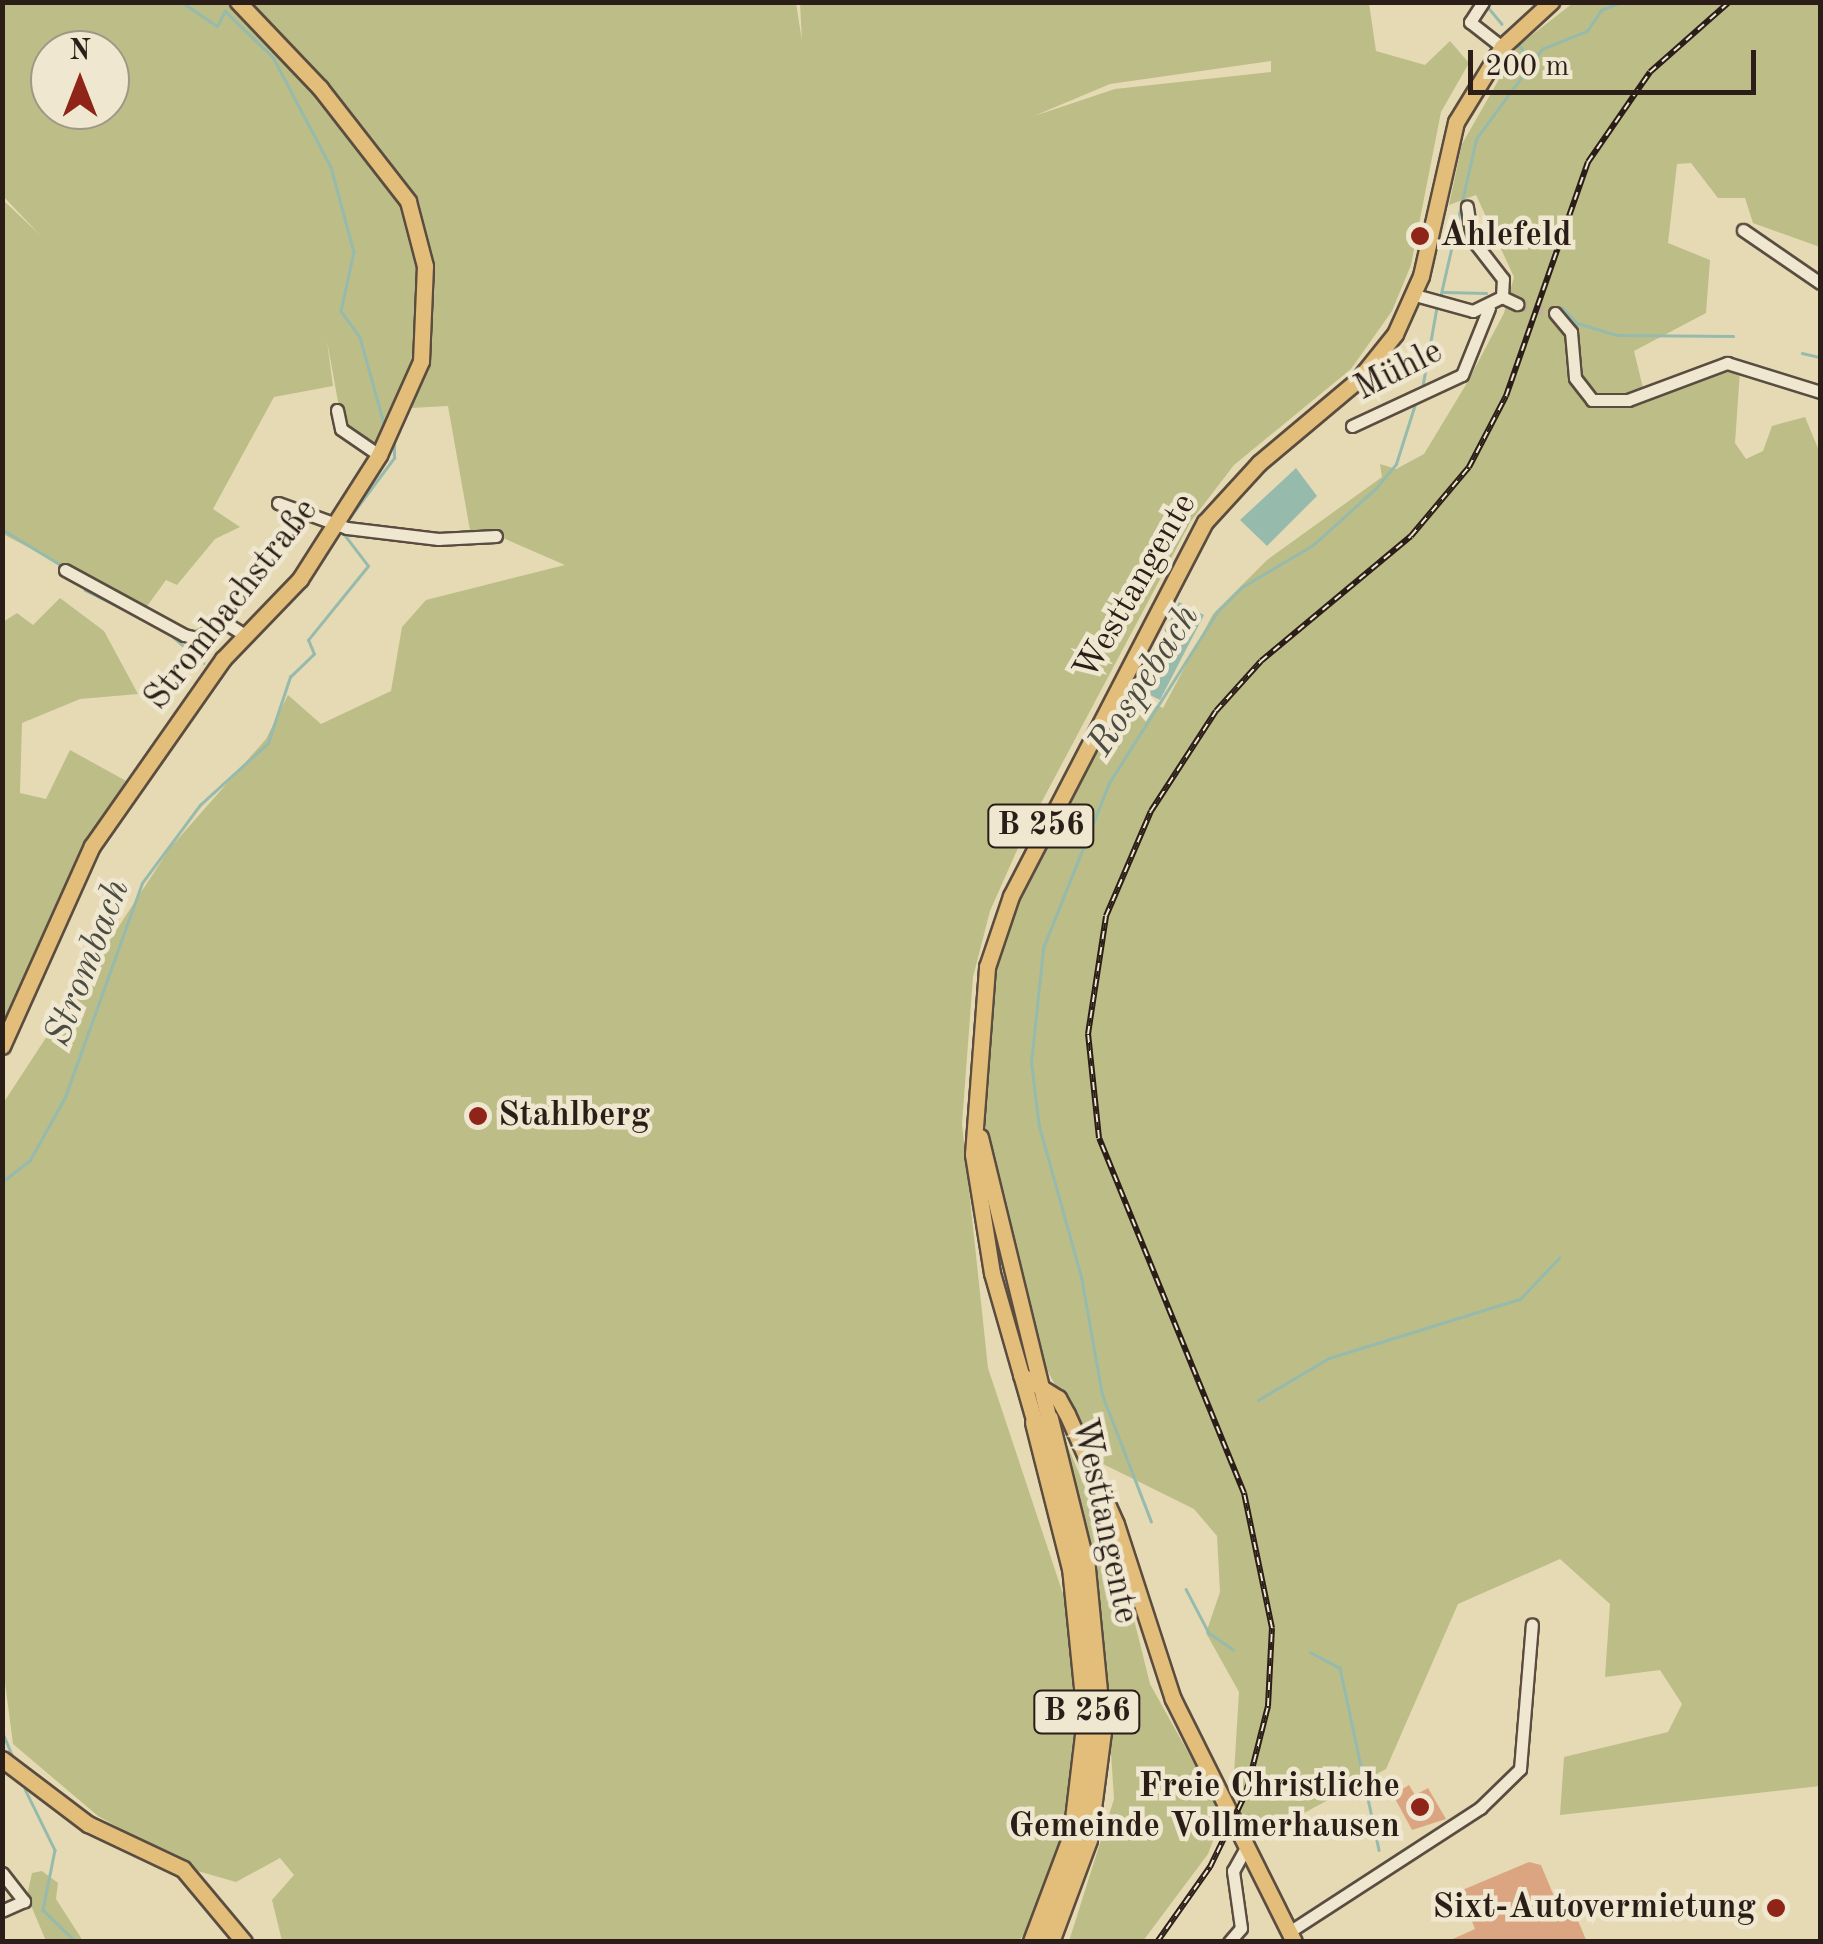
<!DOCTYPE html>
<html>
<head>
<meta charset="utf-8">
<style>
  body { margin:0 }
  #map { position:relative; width:1823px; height:1944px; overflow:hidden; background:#e6dab5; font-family:"Old Standard TT",serif }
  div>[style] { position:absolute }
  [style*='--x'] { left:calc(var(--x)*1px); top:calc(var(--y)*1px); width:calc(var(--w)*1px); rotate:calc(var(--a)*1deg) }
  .green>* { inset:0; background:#bdbd88 }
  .water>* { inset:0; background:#96bbad }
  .stream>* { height:2.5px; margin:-1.25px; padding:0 1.25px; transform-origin:1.25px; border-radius:1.25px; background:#96bbad }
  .building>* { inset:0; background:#dca582 }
  .minor-tunnel>* { height:11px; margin-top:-5.5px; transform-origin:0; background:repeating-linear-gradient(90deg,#c1b496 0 11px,transparent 0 16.5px) }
  .roads { filter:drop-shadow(2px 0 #5a4d40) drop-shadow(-2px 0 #5a4d40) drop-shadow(0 2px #5a4d40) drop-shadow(0 -2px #5a4d40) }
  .minor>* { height:11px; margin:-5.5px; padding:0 5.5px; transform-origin:5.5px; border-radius:5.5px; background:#efe7cf }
  .major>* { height:15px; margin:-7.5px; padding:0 7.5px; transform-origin:7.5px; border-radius:7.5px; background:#e3bd7a }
  .highway>* { height:18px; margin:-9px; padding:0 9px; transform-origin:9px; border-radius:9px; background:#e3bd7a }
  .rail>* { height:6px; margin-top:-3px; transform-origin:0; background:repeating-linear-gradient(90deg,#efe7cf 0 8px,#2b1e19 0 16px); box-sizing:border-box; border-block:2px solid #2b1e19 }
  .dots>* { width:28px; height:28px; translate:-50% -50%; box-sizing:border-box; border:5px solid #efe7cf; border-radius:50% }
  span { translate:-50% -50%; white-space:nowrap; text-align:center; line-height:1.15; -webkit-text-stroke:9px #efe7cf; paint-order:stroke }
  .shield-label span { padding:2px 8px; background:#efe7cf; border:2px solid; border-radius:8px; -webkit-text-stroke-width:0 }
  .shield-label { font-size:32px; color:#2b1e19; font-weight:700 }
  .poi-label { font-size:35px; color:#2b1e19; font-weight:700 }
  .left { translate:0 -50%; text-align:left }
  .right { translate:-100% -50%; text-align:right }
  .street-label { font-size:35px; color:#2b1e19 }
  .water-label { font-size:38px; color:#4b4d45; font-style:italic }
  .frame { position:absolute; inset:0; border:5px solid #2b1e19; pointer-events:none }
  .north { position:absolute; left:30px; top:30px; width:100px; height:100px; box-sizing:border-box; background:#efe7cf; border:2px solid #a19786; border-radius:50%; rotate:0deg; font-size:28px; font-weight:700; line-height:40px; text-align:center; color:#2b1e19 }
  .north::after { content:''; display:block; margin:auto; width:35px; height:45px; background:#8f2418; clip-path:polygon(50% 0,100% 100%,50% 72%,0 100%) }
  .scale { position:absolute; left:1468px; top:50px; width:288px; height:45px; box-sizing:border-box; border:5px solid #2b1e19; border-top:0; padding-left:12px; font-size:30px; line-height:35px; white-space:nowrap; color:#2b1e19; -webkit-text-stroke:8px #efe7cf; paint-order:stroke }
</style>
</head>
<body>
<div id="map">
  <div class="green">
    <i style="clip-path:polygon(evenodd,3px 3px,228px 3px,318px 93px,404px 206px,418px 239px,417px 357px,374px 451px,343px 429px,327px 341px,333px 386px,274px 397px,213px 509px,240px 527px,215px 539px,177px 585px,166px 580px,145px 609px,3px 534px,3px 200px,40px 235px,3px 196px,3px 3px,50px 50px,110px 50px,110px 110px,50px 110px,50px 50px)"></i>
    <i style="clip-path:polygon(evenodd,246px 3px,796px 3px,802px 41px,800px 3px,1369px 3px,1376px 51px,1425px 65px,1450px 41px,1469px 63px,1441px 112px,1411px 265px,1392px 311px,1351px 369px,1234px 465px,1191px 521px,1022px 839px,990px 911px,973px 977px,962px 1124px,988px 1368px,1069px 1612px,1075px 1743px,1065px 1827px,1038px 1913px,1019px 1941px,282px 1941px,272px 1900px,294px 1875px,280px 1858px,236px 1882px,194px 1870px,98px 1816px,13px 1744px,2px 1660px,2px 1105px,170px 848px,266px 739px,288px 695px,321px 724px,391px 691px,402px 627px,426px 600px,565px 565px,496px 535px,471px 536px,448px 406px,411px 408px,426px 364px,428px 306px,427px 237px,411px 198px,246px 3px,1271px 61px,1271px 72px,1115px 89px,1034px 116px,1110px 84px,1271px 61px)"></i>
    <i style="clip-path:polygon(1573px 3px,1820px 3px,1820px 247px,1753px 223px,1745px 198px,1718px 198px,1691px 163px,1677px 164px,1668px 243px,1710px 260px,1706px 313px,1634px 351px,1646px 400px,1708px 371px,1740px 371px,1735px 443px,1746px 459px,1763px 451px,1772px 426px,1805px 417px,1820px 453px,1820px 1786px,1560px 1815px,1564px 1757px,1668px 1732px,1682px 1704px,1660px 1670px,1605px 1677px,1610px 1604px,1560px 1559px,1458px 1604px,1386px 1769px,1276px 1828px,1246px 1825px,1233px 1790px,1239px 1692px,1206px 1633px,1220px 1592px,1217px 1536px,1194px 1509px,1095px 1460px,1037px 1351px,988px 1151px,982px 1096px,993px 974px,1023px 880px,1122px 687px,1163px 708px,1213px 614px,1267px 560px,1382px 477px,1380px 464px,1396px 469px,1424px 454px,1467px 383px,1504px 313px,1514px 277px,1476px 195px,1449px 205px,1462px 144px,1518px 46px)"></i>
    <i style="clip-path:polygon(60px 598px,104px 631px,138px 694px,80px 699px,22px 723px,20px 793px,46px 799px,70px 750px,128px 782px,3px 1040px,3px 622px,17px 613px,33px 625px)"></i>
    <i style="clip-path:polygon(1056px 1419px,1124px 1579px,1150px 1684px,1223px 1815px,1208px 1854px,1143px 1941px,1069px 1941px,1114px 1799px,1103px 1631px)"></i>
    <i style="clip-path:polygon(42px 1871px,58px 1883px,56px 1899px,83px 1941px,46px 1941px,27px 1896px,32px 1873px)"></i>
  </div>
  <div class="water">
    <i style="clip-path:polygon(1296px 468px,1317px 496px,1267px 546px,1240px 520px)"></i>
    <i style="clip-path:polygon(1179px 602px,1204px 615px,1160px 700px,1136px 688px)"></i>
  </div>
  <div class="stream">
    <i style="--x:182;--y:2;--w:42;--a:34.4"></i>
    <i style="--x:217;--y:26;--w:17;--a:-62"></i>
    <i style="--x:225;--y:11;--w:66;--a:43.8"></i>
    <i style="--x:273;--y:57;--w:124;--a:62.2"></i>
    <i style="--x:331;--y:167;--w:88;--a:74.9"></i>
    <i style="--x:354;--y:252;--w:60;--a:102.4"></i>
    <i style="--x:341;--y:311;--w:32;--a:54"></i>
    <i style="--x:360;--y:337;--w:93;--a:74.5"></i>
    <i style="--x:1487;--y:6;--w:23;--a:50"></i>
    <i style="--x:1518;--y:44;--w:19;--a:51"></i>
    <i style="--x:1444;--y:292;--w:42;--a:1.4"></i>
    <i style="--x:1440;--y:298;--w:163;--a:-77.2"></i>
    <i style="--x:1476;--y:139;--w:112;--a:-53.7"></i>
    <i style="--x:1542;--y:49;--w:48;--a:-21.8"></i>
    <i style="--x:1587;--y:31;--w:25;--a:-56"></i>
    <i style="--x:1601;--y:10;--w:22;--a:-21"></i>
    <i style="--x:1562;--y:307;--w:22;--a:47"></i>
    <i style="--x:1577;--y:323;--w:42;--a:16.7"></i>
    <i style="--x:1617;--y:335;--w:116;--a:0.5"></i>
    <i style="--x:1802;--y:353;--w:18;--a:13"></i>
    <i style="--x:1422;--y:389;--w:85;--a:-79.9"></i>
    <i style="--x:347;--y:521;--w:79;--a:-53.3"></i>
    <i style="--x:394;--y:458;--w:13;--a:-90"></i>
    <i style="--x:2;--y:529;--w:69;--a:31.4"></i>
    <i style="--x:85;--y:590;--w:43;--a:26"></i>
    <i style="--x:173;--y:637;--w:40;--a:40"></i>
    <i style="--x:2;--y:1182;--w:36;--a:-38"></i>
    <i style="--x:30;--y:1160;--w:72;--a:-60.9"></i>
    <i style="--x:65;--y:1097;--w:227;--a:-70.2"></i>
    <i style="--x:142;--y:883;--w:97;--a:-53.4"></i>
    <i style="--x:200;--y:805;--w:92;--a:-42.4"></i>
    <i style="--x:268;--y:743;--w:70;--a:-71.6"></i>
    <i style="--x:290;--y:677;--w:33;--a:-44"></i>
    <i style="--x:314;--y:654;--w:15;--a:-113"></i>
    <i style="--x:308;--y:640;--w:95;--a:-51"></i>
    <i style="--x:368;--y:566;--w:43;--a:-127.4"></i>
    <i style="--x:1258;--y:1400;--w:82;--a:-30.6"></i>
    <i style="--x:1329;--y:1358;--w:200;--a:-17.2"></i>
    <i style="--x:1520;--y:1299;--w:57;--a:-46.4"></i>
    <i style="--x:2;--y:1467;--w:97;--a:90"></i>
    <i style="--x:1151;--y:1522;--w:136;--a:-111.1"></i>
    <i style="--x:1102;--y:1395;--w:120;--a:-100.1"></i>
    <i style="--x:1081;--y:1277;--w:156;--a:-105.6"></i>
    <i style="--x:1039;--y:1127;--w:64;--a:-97.1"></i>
    <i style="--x:1031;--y:1063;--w:116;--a:-84"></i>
    <i style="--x:1043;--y:948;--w:178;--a:-68.2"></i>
    <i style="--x:1109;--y:783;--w:202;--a:-57.7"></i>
    <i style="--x:1217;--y:612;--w:35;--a:-45"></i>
    <i style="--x:1242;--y:587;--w:82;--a:-30.6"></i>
    <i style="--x:1313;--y:545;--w:85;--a:-42.1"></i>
    <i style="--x:1376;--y:488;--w:31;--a:-50"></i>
    <i style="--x:1396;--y:464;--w:66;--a:-72.4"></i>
    <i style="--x:1186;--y:1589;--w:50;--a:62.4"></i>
    <i style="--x:1209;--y:1633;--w:29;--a:34"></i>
    <i style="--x:1310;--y:1652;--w:34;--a:28"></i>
    <i style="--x:1340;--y:1668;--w:186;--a:77.9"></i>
    <i style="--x:2;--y:1731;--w:26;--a:67"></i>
    <i style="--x:25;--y:1789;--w:68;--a:63.8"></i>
    <i style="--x:55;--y:1850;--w:61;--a:101.3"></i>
    <i style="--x:43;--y:1910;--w:46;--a:44.1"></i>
  </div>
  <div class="building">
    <i style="clip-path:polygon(1409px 1785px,1415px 1795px,1428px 1788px,1446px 1819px,1412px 1830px,1393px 1795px)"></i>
    <i style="clip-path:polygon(1529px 1862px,1541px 1865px,1561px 1913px,1573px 1909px,1587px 1942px,1446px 1942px,1475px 1929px,1460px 1891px)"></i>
  </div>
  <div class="minor-tunnel">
    <i style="--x:1517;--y:304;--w:39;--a:13"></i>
  </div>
  <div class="roads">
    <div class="minor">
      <i style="--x:1483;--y:2;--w:24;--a:123"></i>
      <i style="--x:1470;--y:22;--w:41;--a:38"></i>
      <i style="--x:1743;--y:230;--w:93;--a:34.5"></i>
      <i style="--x:1415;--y:295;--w:60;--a:15.4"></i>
      <i style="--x:1473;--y:311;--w:32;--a:-26"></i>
      <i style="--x:1502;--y:297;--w:18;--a:-87"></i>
      <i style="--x:1503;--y:279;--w:51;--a:-127.8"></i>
      <i style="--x:1472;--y:239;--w:33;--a:-99"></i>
      <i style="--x:1502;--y:297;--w:17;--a:25"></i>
      <i style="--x:1555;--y:313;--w:25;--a:50"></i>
      <i style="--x:1571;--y:332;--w:46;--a:85"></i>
      <i style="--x:1575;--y:378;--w:28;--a:52"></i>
      <i style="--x:1592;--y:400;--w:36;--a:0"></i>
      <i style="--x:1628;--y:400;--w:106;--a:-20.5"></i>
      <i style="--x:1727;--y:363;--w:97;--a:17.3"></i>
      <i style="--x:337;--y:410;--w:19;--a:78"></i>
      <i style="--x:341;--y:429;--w:46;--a:34.4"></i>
      <i style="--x:1352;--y:426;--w:121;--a:-24.9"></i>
      <i style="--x:1462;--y:375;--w:72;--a:-68.1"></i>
      <i style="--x:278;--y:503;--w:73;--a:19.9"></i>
      <i style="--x:347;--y:528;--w:92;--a:6.9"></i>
      <i style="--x:438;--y:539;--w:58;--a:-3"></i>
      <i style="--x:65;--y:570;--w:136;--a:28.6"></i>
      <i style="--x:184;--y:635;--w:13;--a:13"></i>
      <i style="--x:197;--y:638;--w:31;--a:-31"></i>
      <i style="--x:224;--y:622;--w:25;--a:32"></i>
      <i style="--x:2;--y:1873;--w:36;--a:52"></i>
      <i style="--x:24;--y:1901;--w:24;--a:156"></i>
      <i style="--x:1289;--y:1932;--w:228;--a:-33"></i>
      <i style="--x:1480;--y:1808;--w:56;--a:-44.3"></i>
      <i style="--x:1520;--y:1769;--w:145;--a:-85.3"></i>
      <i style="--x:1229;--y:1942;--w:18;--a:-49"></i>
      <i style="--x:1241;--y:1928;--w:58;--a:-98"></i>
      <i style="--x:1233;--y:1871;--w:29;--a:-61"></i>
    </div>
    <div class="major">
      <i style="--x:2;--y:1046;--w:219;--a:-65.8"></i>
      <i style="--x:92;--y:846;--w:228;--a:-55"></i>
      <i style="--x:223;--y:659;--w:111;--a:-46.1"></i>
      <i style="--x:300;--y:579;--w:147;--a:-57.5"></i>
      <i style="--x:379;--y:455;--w:103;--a:-65.9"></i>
      <i style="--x:421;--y:361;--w:95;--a:-87.6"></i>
      <i style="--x:425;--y:266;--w:67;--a:-104.7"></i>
      <i style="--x:408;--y:201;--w:143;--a:-127.9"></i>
      <i style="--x:320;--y:88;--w:119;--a:-133.6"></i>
      <i style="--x:980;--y:1137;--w:290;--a:76.3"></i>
      <i style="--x:1021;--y:1375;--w:44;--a:31.9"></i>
      <i style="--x:1058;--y:1398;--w:18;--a:61"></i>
      <i style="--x:1067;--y:1414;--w:120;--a:66"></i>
      <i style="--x:1116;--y:1524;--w:184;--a:72"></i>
      <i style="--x:1173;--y:1699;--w:271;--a:63.5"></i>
      <i style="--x:1035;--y:1423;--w:156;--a:-106"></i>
      <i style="--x:992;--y:1273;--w:121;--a:-99.1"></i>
      <i style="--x:973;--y:1154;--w:188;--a:-85.7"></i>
      <i style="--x:987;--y:967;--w:75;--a:-71.3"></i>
      <i style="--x:1011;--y:896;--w:421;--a:-62.6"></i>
      <i style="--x:1205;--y:522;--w:80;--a:-47.5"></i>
      <i style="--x:1259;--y:463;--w:129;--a:-40"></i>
      <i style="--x:1358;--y:380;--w:59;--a:-51.2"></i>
      <i style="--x:1395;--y:334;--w:64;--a:-65.9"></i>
      <i style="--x:1421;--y:276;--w:158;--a:-77.2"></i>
      <i style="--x:1456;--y:122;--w:88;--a:-58.5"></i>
      <i style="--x:1502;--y:47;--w:67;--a:-42.6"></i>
      <i style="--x:2;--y:1759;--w:108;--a:37.1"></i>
      <i style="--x:88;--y:1824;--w:105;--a:25.3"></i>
      <i style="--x:183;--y:1869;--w:95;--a:50.1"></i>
    </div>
    <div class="highway">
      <i style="--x:1049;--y:1419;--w:154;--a:76.1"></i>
      <i style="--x:1086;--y:1569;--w:164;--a:84.4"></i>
      <i style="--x:1102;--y:1732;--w:109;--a:97.4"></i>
      <i style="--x:1088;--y:1840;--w:109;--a:110.4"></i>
      <i style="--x:1033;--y:1942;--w:113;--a:-69.3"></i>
      <i style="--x:1073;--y:1836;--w:119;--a:-83.2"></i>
      <i style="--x:1087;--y:1718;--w:150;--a:-95.7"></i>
      <i style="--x:1072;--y:1569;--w:151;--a:-104.2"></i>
    </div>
  </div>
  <div class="rail">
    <i style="--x:1157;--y:1942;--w:92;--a:-54.8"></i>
    <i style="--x:1210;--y:1867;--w:82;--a:-64.1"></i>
    <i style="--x:1246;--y:1793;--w:90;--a:-75.8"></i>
    <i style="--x:1268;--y:1706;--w:78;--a:-87.1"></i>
    <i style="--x:1272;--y:1628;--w:138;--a:-101.7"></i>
    <i style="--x:1244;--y:1493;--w:383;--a:-112.2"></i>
    <i style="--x:1099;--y:1138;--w:105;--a:-96"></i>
    <i style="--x:1088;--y:1034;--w:119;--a:-81.3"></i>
    <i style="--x:1106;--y:916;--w:114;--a:-66.8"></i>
    <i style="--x:1151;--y:811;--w:119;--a:-57"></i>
    <i style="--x:1216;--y:711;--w:67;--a:-48"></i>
    <i style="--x:1261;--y:661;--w:195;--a:-39.8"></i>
    <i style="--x:1411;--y:536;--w:90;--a:-50"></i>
    <i style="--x:1469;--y:467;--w:80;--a:-62.5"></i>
    <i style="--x:1506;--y:396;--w:248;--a:-70.7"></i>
    <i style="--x:1588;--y:162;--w:109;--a:-55.4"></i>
    <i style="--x:1650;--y:72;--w:106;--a:-41.5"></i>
  </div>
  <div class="dots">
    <i style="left:1420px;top:236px;background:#8f2418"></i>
    <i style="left:478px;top:1116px;background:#8f2418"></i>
    <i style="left:1420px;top:1807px;background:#8f2418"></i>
    <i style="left:1776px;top:1908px;background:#8f2418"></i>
  </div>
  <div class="shield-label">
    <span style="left:1041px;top:826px">B 256</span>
    <span style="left:1087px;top:1712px">B 256</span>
  </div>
  <div class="poi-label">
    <span class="left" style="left:1440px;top:236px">Ahlefeld</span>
    <span class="left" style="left:498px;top:1116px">Stahlberg</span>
    <span class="right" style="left:1400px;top:1807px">Freie Christliche<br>Gemeinde Vollmerhausen</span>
    <span class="right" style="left:1756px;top:1908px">Sixt-Autovermietung</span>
  </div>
  <div class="street-label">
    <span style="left:1399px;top:371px;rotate:-27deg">Mühle</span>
    <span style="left:1136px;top:587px;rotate:-60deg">Westtangente</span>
    <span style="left:232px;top:605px;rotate:-52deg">Strombachstraße</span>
    <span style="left:1104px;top:1521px;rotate:78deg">Westtangente</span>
  </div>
  <div class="water-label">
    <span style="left:1145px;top:681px;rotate:-57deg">Rospebach</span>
    <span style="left:89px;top:963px;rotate:-69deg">Strombach</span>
  </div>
  <div class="frame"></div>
  <div class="north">N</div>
  <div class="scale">200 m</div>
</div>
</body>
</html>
